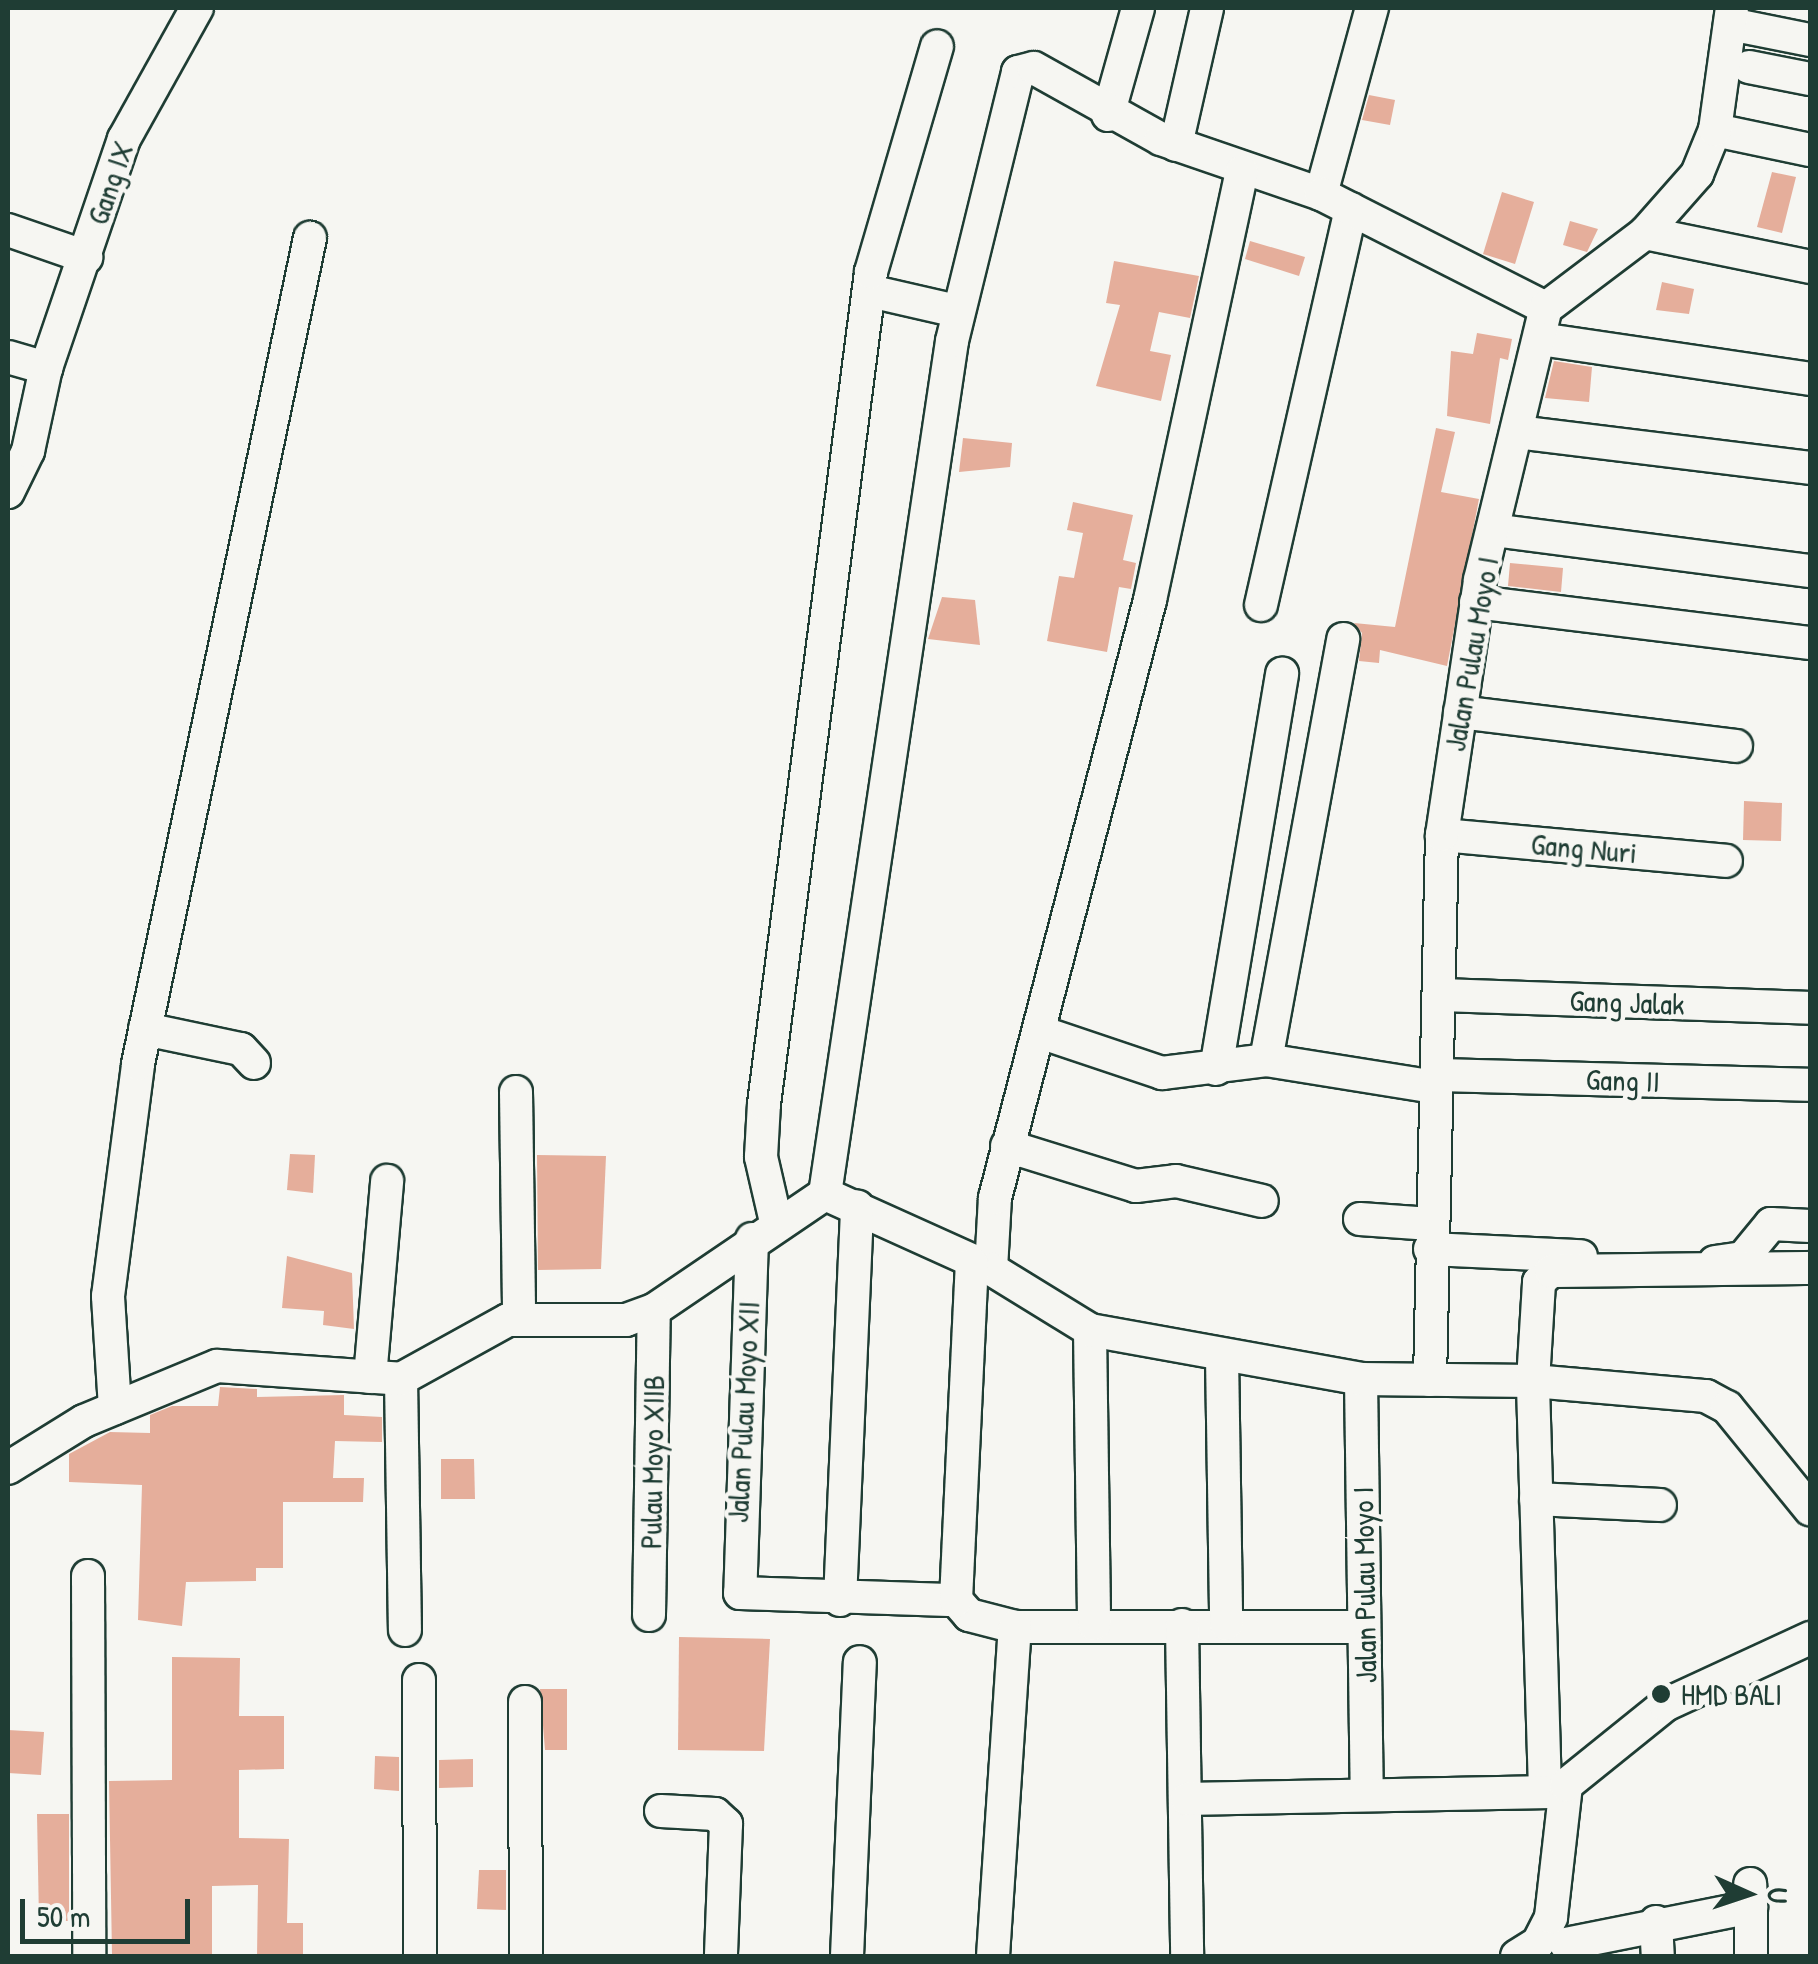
<!DOCTYPE html>
<html>
<head>
<meta charset="utf-8">
<style>
  body { margin:0 }
  #map { position:relative; width:1818px; height:1964px; overflow:hidden; background:#f6f6f2; font-family:"Patrick Hand",sans-serif }
  div>[style] { position:absolute }
  [style*='--x'] { left:calc(var(--x)*1px); top:calc(var(--y)*1px); width:calc(var(--w)*1px); rotate:calc(var(--a)*1deg) }
  .building>* { inset:0; background:#e5ae9b }
  .roads { filter:drop-shadow(2px 0 #1f3d34) drop-shadow(-2px 0 #1f3d34) drop-shadow(0 2px #1f3d34) drop-shadow(0 -2px #1f3d34) }
  .minor>* { height:32px; margin:-16px; padding:0 16px; transform-origin:16px; border-radius:16px; background:#f6f6f2 }
  .dots>* { width:28px; height:28px; translate:-50% -50%; box-sizing:border-box; border:5px solid #f6f6f2; border-radius:50% }
  span { translate:-50% -50%; white-space:nowrap; text-align:center; line-height:1.15; -webkit-text-stroke:9px #f6f6f2; paint-order:stroke }
  .street-label { font-size:30px; color:#1f3d34 }
  .poi-label { font-size:30px; color:#1f3d34 }
  .left { translate:0 -50%; text-align:left }
  .frame { position:absolute; inset:0; border:10px solid #1f3d34; pointer-events:none }
  .north { position:absolute; left:1698px; top:1844px; width:100px; height:100px; -webkit-text-stroke:8px #f6f6f2; paint-order:stroke; rotate:93deg; font-size:28px; font-weight:700; line-height:40px; text-align:center; color:#1f3d34 }
  .north::after { content:''; display:block; margin:auto; width:35px; height:45px; background:#1f3d34; clip-path:polygon(50% 0,100% 100%,50% 72%,0 100%) }
  .scale { position:absolute; left:20px; top:1899px; width:170px; height:45px; box-sizing:border-box; border:5px solid #1f3d34; border-top:0; padding-left:12px; font-size:30px; line-height:35px; white-space:nowrap; color:#1f3d34; -webkit-text-stroke:8px #f6f6f2; paint-order:stroke }
</style>
</head>
<body>
<div id="map">
  <div class="building">
    <i style="clip-path:polygon(1369px 95px,1395px 100px,1390px 125px,1362px 120px)"></i>
    <i style="clip-path:polygon(1772px 172px,1796px 177px,1782px 233px,1757px 227px)"></i>
    <i style="clip-path:polygon(1502px 192px,1534px 202px,1515px 264px,1483px 254px)"></i>
    <i style="clip-path:polygon(1570px 221px,1598px 229px,1587px 252px,1563px 245px)"></i>
    <i style="clip-path:polygon(1250px 241px,1305px 257px,1299px 276px,1245px 259px)"></i>
    <i style="clip-path:polygon(1114px 261px,1199px 276px,1190px 318px,1159px 312px,1150px 351px,1171px 355px,1161px 401px,1096px 386px,1120px 305px,1106px 303px)"></i>
    <i style="clip-path:polygon(1662px 282px,1694px 289px,1689px 314px,1656px 310px)"></i>
    <i style="clip-path:polygon(1477px 333px,1512px 339px,1508px 360px,1500px 358px,1490px 424px,1447px 416px,1451px 351px,1473px 354px)"></i>
    <i style="clip-path:polygon(1554px 361px,1592px 367px,1589px 402px,1545px 398px)"></i>
    <i style="clip-path:polygon(1436px 428px,1455px 432px,1441px 492px,1479px 499px,1447px 666px,1380px 650px,1379px 663px,1359px 661px,1362px 633px,1354px 623px,1395px 627px)"></i>
    <i style="clip-path:polygon(963px 438px,1012px 443px,1010px 467px,959px 472px)"></i>
    <i style="clip-path:polygon(1073px 502px,1133px 515px,1123px 560px,1136px 563px,1131px 589px,1119px 587px,1107px 652px,1047px 641px,1059px 576px,1074px 578px,1083px 533px,1067px 530px)"></i>
    <i style="clip-path:polygon(1510px 563px,1563px 568px,1561px 592px,1508px 586px)"></i>
    <i style="clip-path:polygon(942px 597px,975px 600px,980px 645px,928px 639px)"></i>
    <i style="clip-path:polygon(1744px 801px,1782px 803px,1781px 841px,1743px 840px)"></i>
    <i style="clip-path:polygon(290px 1154px,315px 1155px,313px 1193px,287px 1190px)"></i>
    <i style="clip-path:polygon(537px 1155px,606px 1156px,601px 1269px,538px 1270px)"></i>
    <i style="clip-path:polygon(287px 1256px,352px 1273px,354px 1329px,323px 1325px,324px 1311px,282px 1308px)"></i>
    <i style="clip-path:polygon(220px 1387px,257px 1389px,257px 1397px,344px 1395px,344px 1415px,382px 1417px,382px 1442px,335px 1441px,333px 1478px,364px 1478px,363px 1502px,283px 1502px,283px 1568px,256px 1568px,256px 1581px,186px 1582px,182px 1626px,138px 1620px,142px 1485px,69px 1482px,69px 1454px,110px 1432px,150px 1433px,150px 1415px,172px 1406px,218px 1406px)"></i>
    <i style="clip-path:polygon(441px 1459px,474px 1459px,475px 1499px,441px 1499px)"></i>
    <i style="clip-path:polygon(679px 1637px,770px 1639px,764px 1751px,678px 1750px)"></i>
    <i style="clip-path:polygon(172px 1657px,240px 1658px,239px 1716px,284px 1716px,284px 1769px,239px 1770px,239px 1838px,289px 1839px,287px 1923px,303px 1923px,303px 1956px,257px 1956px,258px 1885px,212px 1886px,212px 1954px,112px 1955px,109px 1781px,172px 1780px)"></i>
    <i style="clip-path:polygon(540px 1689px,567px 1689px,567px 1750px,545px 1750px)"></i>
    <i style="clip-path:polygon(8px 1730px,44px 1732px,41px 1775px,8px 1773px)"></i>
    <i style="clip-path:polygon(375px 1756px,399px 1757px,399px 1791px,374px 1789px)"></i>
    <i style="clip-path:polygon(473px 1759px,473px 1787px,439px 1788px,439px 1760px)"></i>
    <i style="clip-path:polygon(37px 1814px,69px 1814px,69px 1921px,39px 1921px)"></i>
    <i style="clip-path:polygon(479px 1870px,506px 1870px,506px 1910px,477px 1909px)"></i>
  </div>
  <div class="roads">
    <div class="minor">
      <i style="--x:1730;--y:24;--w:82;--a:11.3"></i>
      <i style="--x:1749;--y:67;--w:62;--a:11.1"></i>
      <i style="--x:1108;--y:115;--w:111;--a:-74.3"></i>
      <i style="--x:1715;--y:130;--w:97;--a:11.9"></i>
      <i style="--x:1176;--y:145;--w:140;--a:-77.2"></i>
      <i style="--x:1321;--y:194;--w:193;--a:-74.7"></i>
      <i style="--x:8;--y:230;--w:83;--a:19.1"></i>
      <i style="--x:1645;--y:233;--w:168;--a:11.6"></i>
      <i style="--x:874;--y:292;--w:85;--a:12.9"></i>
      <i style="--x:1540;--y:339;--w:273;--a:8.4"></i>
      <i style="--x:8;--y:357;--w:40;--a:16"></i>
      <i style="--x:1517;--y:432;--w:295;--a:7"></i>
      <i style="--x:8;--y:492;--w:46;--a:-64"></i>
      <i style="--x:28;--y:451;--w:85;--a:-77.8"></i>
      <i style="--x:46;--y:368;--w:242;--a:-71.2"></i>
      <i style="--x:124;--y:139;--w:150;--a:-60.9"></i>
      <i style="--x:1493;--y:530;--w:320;--a:7.4"></i>
      <i style="--x:1476;--y:602;--w:337;--a:7"></i>
      <i style="--x:1261;--y:605;--w:406;--a:-77.2"></i>
      <i style="--x:1460;--y:712;--w:278;--a:7"></i>
      <i style="--x:1442;--y:835;--w:285;--a:5.2"></i>
      <i style="--x:1443;--y:995;--w:367;--a:2"></i>
      <i style="--x:145;--y:1029;--w:98;--a:11.8"></i>
      <i style="--x:241;--y:1049;--w:19;--a:47"></i>
      <i style="--x:1043;--y:1033;--w:126;--a:18.6"></i>
      <i style="--x:1162;--y:1073;--w:105;--a:-7.1"></i>
      <i style="--x:1266;--y:1060;--w:170;--a:9.1"></i>
      <i style="--x:1266;--y:1060;--w:428;--a:-79.6"></i>
      <i style="--x:1216;--y:1069;--w:401;--a:-80.5"></i>
      <i style="--x:1436;--y:1075;--w:374;--a:1.5"></i>
      <i style="--x:516;--y:1092;--w:227;--a:89.2"></i>
      <i style="--x:1007;--y:1146;--w:135;--a:17.2"></i>
      <i style="--x:1136;--y:1186;--w:40;--a:-7.1"></i>
      <i style="--x:1176;--y:1181;--w:88;--a:13.1"></i>
      <i style="--x:825;--y:1194;--w:862;--a:-81.53"></i>
      <i style="--x:952;--y:341;--w:277;--a:-76.2"></i>
      <i style="--x:1018;--y:72;--w:16;--a:-14"></i>
      <i style="--x:1034;--y:68;--w:145;--a:29.2"></i>
      <i style="--x:1161;--y:139;--w:169;--a:19"></i>
      <i style="--x:1321;--y:194;--w:252;--a:26.9"></i>
      <i style="--x:1360;--y:1219;--w:71;--a:4"></i>
      <i style="--x:776;--y:1222;--w:67;--a:-103"></i>
      <i style="--x:761;--y:1157;--w:53;--a:-86.8"></i>
      <i style="--x:764;--y:1104;--w:839;--a:-82.67"></i>
      <i style="--x:871;--y:272;--w:235;--a:-73.7"></i>
      <i style="--x:752;--y:1239;--w:354;--a:91.9"></i>
      <i style="--x:740;--y:1593;--w:216;--a:1.9"></i>
      <i style="--x:956;--y:1600;--w:20;--a:49"></i>
      <i style="--x:969;--y:1615;--w:48;--a:14.6"></i>
      <i style="--x:1015;--y:1627;--w:349;--a:0"></i>
      <i style="--x:1430;--y:1249;--w:151;--a:2.7"></i>
      <i style="--x:1715;--y:1262;--w:28;--a:-8"></i>
      <i style="--x:1743;--y:1258;--w:44;--a:-50.5"></i>
      <i style="--x:1771;--y:1224;--w:39;--a:3"></i>
      <i style="--x:991;--y:1269;--w:71;--a:-86.8"></i>
      <i style="--x:995;--y:1198;--w:618;--a:-75.47"></i>
      <i style="--x:1150;--y:600;--w:438;--a:-77.9"></i>
      <i style="--x:1090;--y:1330;--w:294;--a:89.2"></i>
      <i style="--x:1222;--y:1356;--w:268;--a:89.1"></i>
      <i style="--x:370;--y:1377;--w:197;--a:-85"></i>
      <i style="--x:401;--y:1379;--w:251;--a:89.1"></i>
      <i style="--x:1361;--y:1379;--w:412;--a:89.2"></i>
      <i style="--x:1430;--y:1380;--w:545;--a:-88.74"></i>
      <i style="--x:1442;--y:835;--w:258;--a:-81.5"></i>
      <i style="--x:1480;--y:580;--w:280;--a:-76.4"></i>
      <i style="--x:1546;--y:308;--w:124;--a:-37.1"></i>
      <i style="--x:1645;--y:233;--w:79;--a:-48.6"></i>
      <i style="--x:1697;--y:174;--w:48;--a:-67.8"></i>
      <i style="--x:1715;--y:130;--w:123;--a:-82.1"></i>
      <i style="--x:115;--y:1408;--w:112;--a:-93.6"></i>
      <i style="--x:108;--y:1296;--w:234;--a:-82.6"></i>
      <i style="--x:138;--y:1064;--w:844;--a:-78.24"></i>
      <i style="--x:8;--y:1468;--w:89;--a:-31.7"></i>
      <i style="--x:84;--y:1421;--w:144;--a:-22.5"></i>
      <i style="--x:217;--y:1366;--w:184;--a:4"></i>
      <i style="--x:401;--y:1379;--w:122;--a:-28.9"></i>
      <i style="--x:508;--y:1320;--w:118;--a:0"></i>
      <i style="--x:626;--y:1320;--w:30;--a:-20"></i>
      <i style="--x:654;--y:1310;--w:207;--a:-34.2"></i>
      <i style="--x:825;--y:1194;--w:182;--a:24.3"></i>
      <i style="--x:991;--y:1269;--w:116;--a:31.6"></i>
      <i style="--x:1090;--y:1330;--w:275;--a:10.2"></i>
      <i style="--x:1361;--y:1379;--w:172;--a:0.7"></i>
      <i style="--x:1533;--y:1381;--w:174;--a:5"></i>
      <i style="--x:1706;--y:1396;--w:24;--a:28"></i>
      <i style="--x:1727;--y:1407;--w:132;--a:50.9"></i>
      <i style="--x:1536;--y:1499;--w:124;--a:2.8"></i>
      <i style="--x:88;--y:1576;--w:380;--a:89.8"></i>
      <i style="--x:840;--y:1600;--w:394;--a:-87.5"></i>
      <i style="--x:956;--y:1600;--w:336;--a:-87.3"></i>
      <i style="--x:649;--y:1615;--w:305;--a:-89.1"></i>
      <i style="--x:1182;--y:1625;--w:331;--a:89.1"></i>
      <i style="--x:419;--y:1680;--w:276;--a:89.8"></i>
      <i style="--x:525;--y:1702;--w:254;--a:89.8"></i>
      <i style="--x:1545;--y:1790;--w:409;--a:-91.7"></i>
      <i style="--x:1533;--y:1381;--w:99;--a:-86.5"></i>
      <i style="--x:1539;--y:1282;--w:16;--a:-43"></i>
      <i style="--x:1551;--y:1271;--w:259;--a:-0.7"></i>
      <i style="--x:1187;--y:1799;--w:374;--a:-1.1"></i>
      <i style="--x:661;--y:1811;--w:54;--a:3.2"></i>
      <i style="--x:715;--y:1814;--w:15;--a:42"></i>
      <i style="--x:726;--y:1824;--w:132;--a:92.2"></i>
      <i style="--x:1656;--y:1922;--w:34;--a:87"></i>
      <i style="--x:1566;--y:1944;--w:189;--a:-11.3"></i>
      <i style="--x:1751;--y:1907;--w:23;--a:-92"></i>
      <i style="--x:847;--y:1956;--w:294;--a:-87.5"></i>
      <i style="--x:993;--y:1956;--w:330;--a:-86.2"></i>
      <i style="--x:1517;--y:1956;--w:25;--a:-32"></i>
      <i style="--x:1538;--y:1943;--w:29;--a:-63"></i>
      <i style="--x:1551;--y:1917;--w:133;--a:-83.5"></i>
      <i style="--x:1566;--y:1785;--w:127;--a:-38.9"></i>
      <i style="--x:1665;--y:1705;--w:160;--a:-24.8"></i>
      <i style="--x:1751;--y:1956;--w:49;--a:-90"></i>
    </div>
  </div>
  <div class="dots">
    <i style="left:1661px;top:1694px;background:#1f3d34"></i>
  </div>
  <div class="street-label">
    <span style="left:110px;top:183px;rotate:-71deg">Gang IX</span>
    <span style="left:1471px;top:654px;rotate:-80deg">Jalan Pulau Moyo I</span>
    <span style="left:1584px;top:848px;rotate:5deg">Gang Nuri</span>
    <span style="left:1627px;top:1002px;rotate:2deg">Gang Jalak</span>
    <span style="left:1623px;top:1080px;rotate:2deg">Gang II</span>
    <span style="left:743px;top:1412px;rotate:-87deg">Jalan Pulau Moyo XII</span>
    <span style="left:652px;top:1462px;rotate:-89deg">Pulau Moyo XIIB</span>
    <span style="left:1364px;top:1585px;rotate:-91deg">Jalan Pulau Moyo I</span>
  </div>
  <div class="poi-label">
    <span class="left" style="left:1681px;top:1694px">HMD BALI</span>
  </div>
  <div class="frame"></div>
  <div class="north">U</div>
  <div class="scale">50 m</div>
</div>
</body>
</html>
